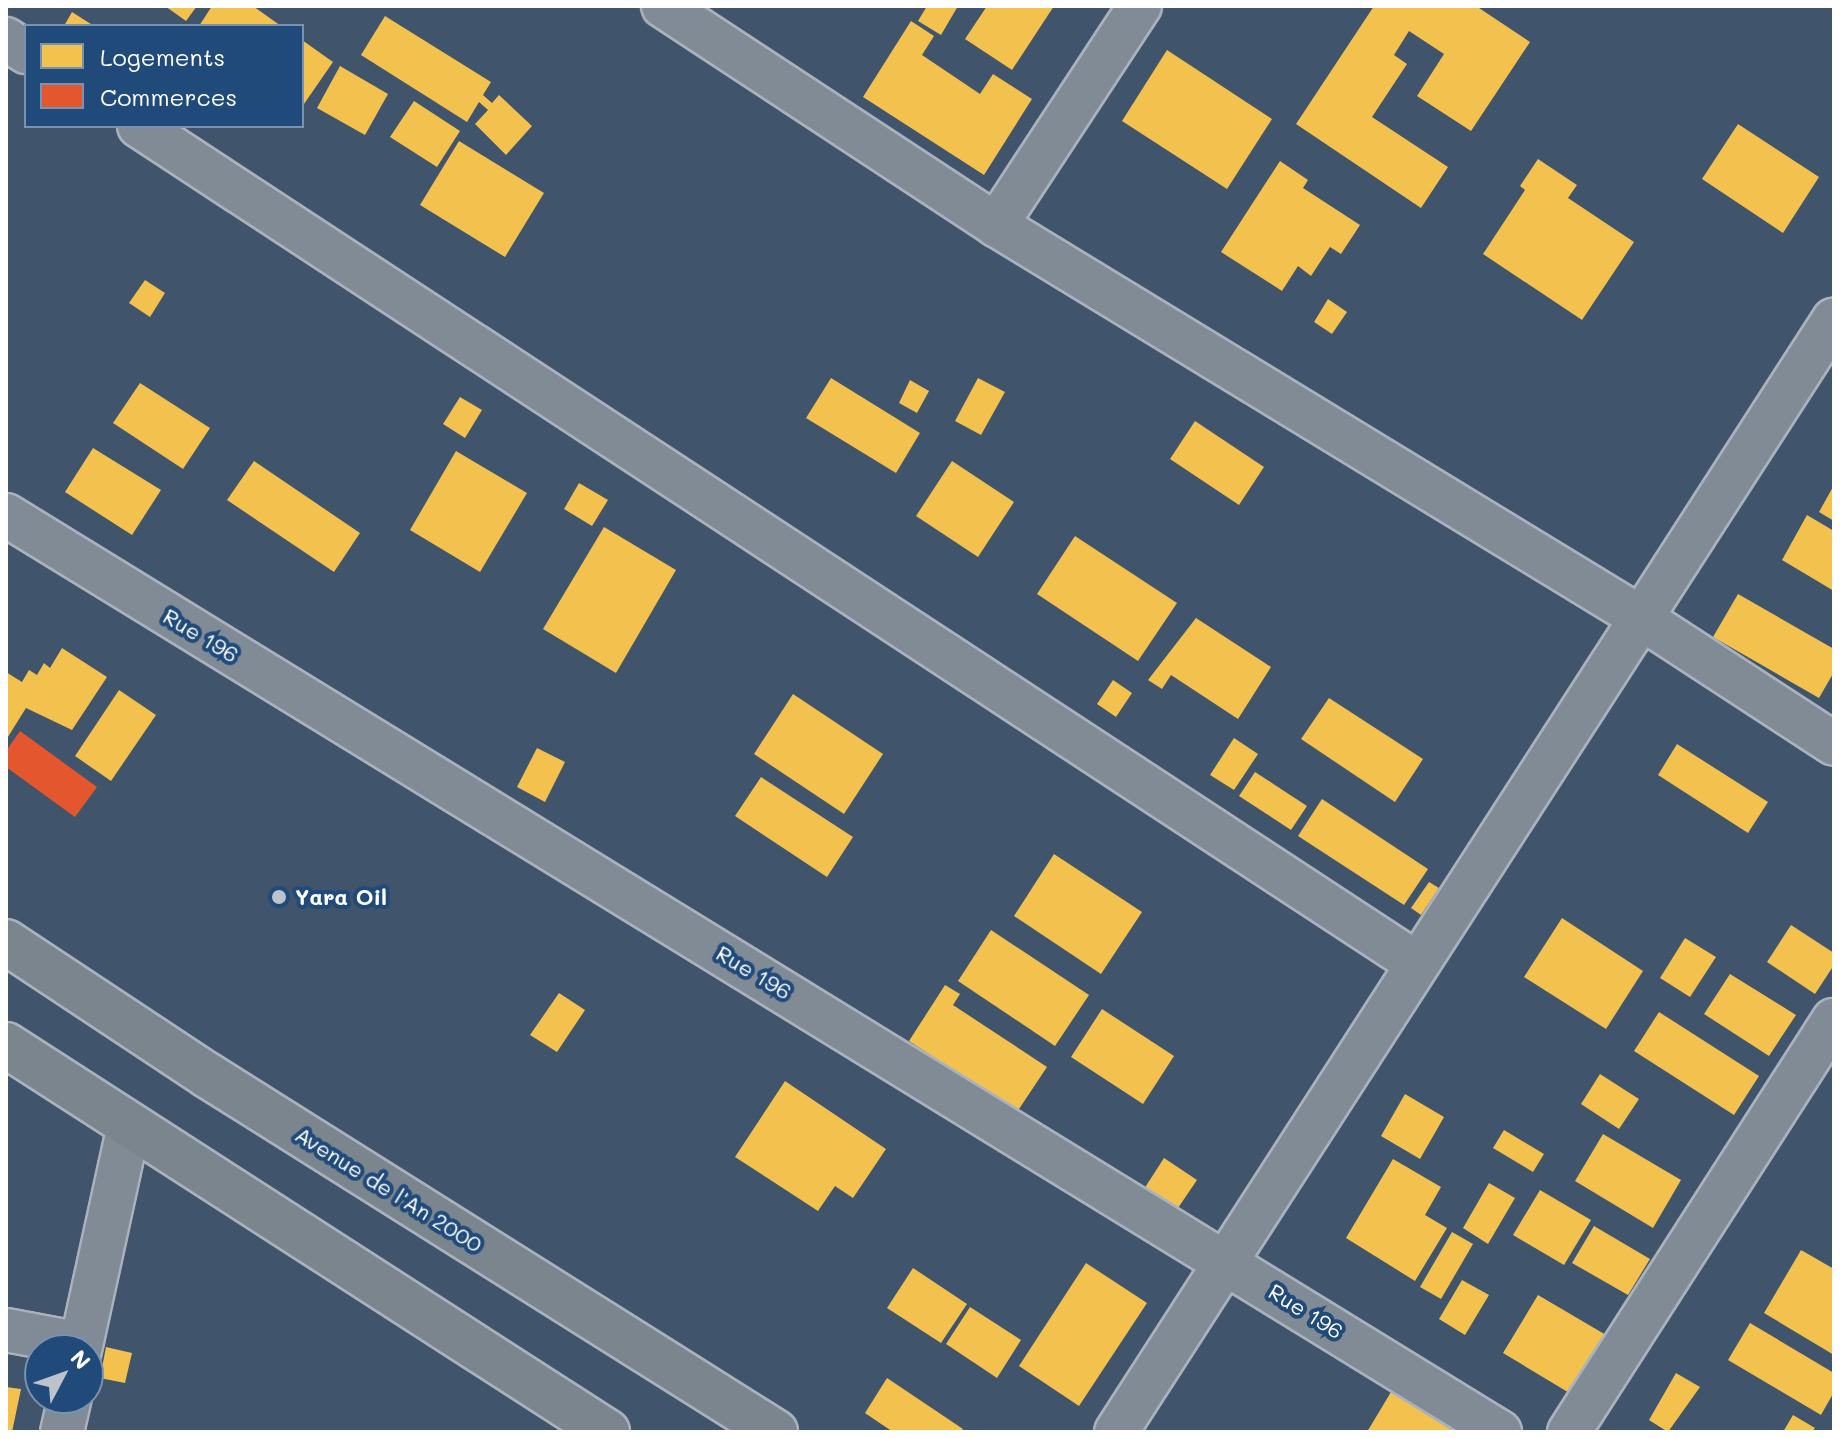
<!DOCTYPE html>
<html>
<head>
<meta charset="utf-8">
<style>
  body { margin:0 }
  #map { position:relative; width:1840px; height:1438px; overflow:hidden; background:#40546c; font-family:Mali,sans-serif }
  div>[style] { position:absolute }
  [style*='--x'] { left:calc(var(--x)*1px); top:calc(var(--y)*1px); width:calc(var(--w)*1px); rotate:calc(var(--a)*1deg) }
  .homes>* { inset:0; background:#f2c14e }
  .shops>* { inset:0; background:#e4572e }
  .roads { filter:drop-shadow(2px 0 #a9b2bd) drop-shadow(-2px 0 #a9b2bd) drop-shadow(0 2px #a9b2bd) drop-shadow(0 -2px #a9b2bd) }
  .minor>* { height:42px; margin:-21px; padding:0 21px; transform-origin:21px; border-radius:21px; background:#818b96 }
  .primary>* { height:44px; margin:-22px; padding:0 22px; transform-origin:22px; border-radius:22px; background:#7a858e }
  .dots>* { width:22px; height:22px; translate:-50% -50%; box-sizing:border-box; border:4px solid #1f4a7a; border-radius:50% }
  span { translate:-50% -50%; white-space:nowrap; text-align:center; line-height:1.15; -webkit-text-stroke:8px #1f4a7a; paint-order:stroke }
  .street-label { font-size:22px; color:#fff }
  .poi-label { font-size:22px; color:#fff; font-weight:700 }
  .left { translate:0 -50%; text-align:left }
  .frame { position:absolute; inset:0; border:8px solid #fff; pointer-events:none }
  .legend { position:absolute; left:24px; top:24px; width:280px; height:104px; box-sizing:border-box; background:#1f4a7a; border:2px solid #7992af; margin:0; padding:10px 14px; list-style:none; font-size:24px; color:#fff }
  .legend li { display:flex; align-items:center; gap:16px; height:40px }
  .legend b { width:40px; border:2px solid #7992af }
  .north { position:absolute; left:24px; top:1334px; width:80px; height:80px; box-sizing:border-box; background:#1f4a7a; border:2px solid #7992af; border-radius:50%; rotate:49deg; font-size:22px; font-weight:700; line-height:32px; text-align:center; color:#fff }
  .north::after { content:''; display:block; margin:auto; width:28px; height:36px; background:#bcc3cc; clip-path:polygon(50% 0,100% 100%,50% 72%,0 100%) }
</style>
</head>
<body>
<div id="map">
  <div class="homes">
    <i style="clip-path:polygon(165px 6px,197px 6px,186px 21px)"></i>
    <i style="clip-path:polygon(212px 6px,253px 6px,281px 26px,199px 26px)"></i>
    <i style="clip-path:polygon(927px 6px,958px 6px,941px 35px,918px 21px)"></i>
    <i style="clip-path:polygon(987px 6px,1054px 6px,1012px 70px,965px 39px)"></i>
    <i style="clip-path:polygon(1374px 6px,1476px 6px,1530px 42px,1471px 131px,1417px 96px,1444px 54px,1409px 31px,1394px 55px,1407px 64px,1372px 117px,1448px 167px,1421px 208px,1296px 124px)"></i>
    <i style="clip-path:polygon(72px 12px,94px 26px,64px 26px)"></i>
    <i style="clip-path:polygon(385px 16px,491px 82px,483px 95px,492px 103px,499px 95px,532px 126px,506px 155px,475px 124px,488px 110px,479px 102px,467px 122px,361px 55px)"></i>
    <i style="clip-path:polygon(911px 21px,934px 36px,922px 55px,980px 94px,993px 74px,1032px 99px,984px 175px,863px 97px)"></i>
    <i style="clip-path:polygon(302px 40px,333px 62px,304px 104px,302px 103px)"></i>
    <i style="clip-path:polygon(1167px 50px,1272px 119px,1227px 189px,1122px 121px)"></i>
    <i style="clip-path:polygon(340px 66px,388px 94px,365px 135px,317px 108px)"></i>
    <i style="clip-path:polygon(414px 101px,460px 131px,437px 167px,390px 137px)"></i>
    <i style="clip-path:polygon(1738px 124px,1819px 177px,1783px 233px,1702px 179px)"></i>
    <i style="clip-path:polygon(459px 141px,544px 193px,505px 257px,420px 205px)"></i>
    <i style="clip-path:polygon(1538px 159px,1577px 185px,1568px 198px,1634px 242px,1582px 320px,1483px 254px,1525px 190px,1520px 186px)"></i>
    <i style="clip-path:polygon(1280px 161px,1308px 180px,1303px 188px,1360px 225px,1341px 254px,1330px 247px,1311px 276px,1298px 266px,1282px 291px,1221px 252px)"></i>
    <i style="clip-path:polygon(145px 280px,165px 293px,150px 317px,129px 303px)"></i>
    <i style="clip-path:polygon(1328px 299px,1347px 312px,1332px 334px,1314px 322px)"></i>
    <i style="clip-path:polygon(831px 378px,920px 433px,896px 473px,806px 418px)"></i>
    <i style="clip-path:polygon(978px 378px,1005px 392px,981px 435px,955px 421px)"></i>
    <i style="clip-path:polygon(910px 380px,929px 391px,917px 413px,899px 403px)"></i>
    <i style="clip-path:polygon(140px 383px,210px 428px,183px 469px,113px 423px)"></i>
    <i style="clip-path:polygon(460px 397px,482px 410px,465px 438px,443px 424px)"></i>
    <i style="clip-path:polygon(1195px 421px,1264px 467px,1239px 505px,1170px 459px)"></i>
    <i style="clip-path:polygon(93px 448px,161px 490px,132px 535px,65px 492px)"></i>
    <i style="clip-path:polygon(456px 451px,527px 493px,480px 572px,410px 530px)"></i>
    <i style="clip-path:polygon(254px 461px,360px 533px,334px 572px,227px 500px)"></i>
    <i style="clip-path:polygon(952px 461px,1014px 502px,978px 557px,916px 516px)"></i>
    <i style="clip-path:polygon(579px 483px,608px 500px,592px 526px,564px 509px)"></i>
    <i style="clip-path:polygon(1834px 485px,1834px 521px,1819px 512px)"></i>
    <i style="clip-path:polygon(1807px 515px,1834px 531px,1834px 591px,1782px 560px)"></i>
    <i style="clip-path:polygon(604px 527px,676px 570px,616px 673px,543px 629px)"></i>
    <i style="clip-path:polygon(1075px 536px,1177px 603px,1138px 661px,1037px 594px)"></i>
    <i style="clip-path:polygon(1738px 594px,1834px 649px,1834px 672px,1819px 698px,1713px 637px)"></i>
    <i style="clip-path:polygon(1196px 618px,1271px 667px,1238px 719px,1171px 675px,1162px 689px,1148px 680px)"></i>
    <i style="clip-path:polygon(62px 648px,107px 677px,72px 730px,26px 708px,6px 740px,6px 672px,22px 682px,29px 670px,37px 675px,44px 663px,50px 668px)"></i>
    <i style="clip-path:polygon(1113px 680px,1132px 693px,1116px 717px,1097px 704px)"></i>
    <i style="clip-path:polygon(119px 690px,156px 715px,111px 781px,75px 756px)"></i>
    <i style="clip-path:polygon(793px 694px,883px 754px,844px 814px,754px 754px)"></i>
    <i style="clip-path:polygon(1329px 698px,1423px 759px,1395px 802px,1301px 739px)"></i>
    <i style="clip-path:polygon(1234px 738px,1258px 754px,1234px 790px,1210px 775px)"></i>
    <i style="clip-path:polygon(1677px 744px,1768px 802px,1748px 833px,1658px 775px)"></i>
    <i style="clip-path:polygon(537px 748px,565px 762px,545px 802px,517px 787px)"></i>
    <i style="clip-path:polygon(1255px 772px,1307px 806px,1291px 830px,1239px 796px)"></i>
    <i style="clip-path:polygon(761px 777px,853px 837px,827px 877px,735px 816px)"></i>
    <i style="clip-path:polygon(1322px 799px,1428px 869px,1404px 905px,1298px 836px)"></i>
    <i style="clip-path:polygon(1054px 854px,1142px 912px,1101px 974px,1014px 916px)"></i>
    <i style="clip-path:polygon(1429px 882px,1439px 888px,1421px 915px,1411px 908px)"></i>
    <i style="clip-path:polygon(1562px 918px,1643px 971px,1606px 1029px,1524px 977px)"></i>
    <i style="clip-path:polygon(1791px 925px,1834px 953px,1834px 965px,1815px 994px,1767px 962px)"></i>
    <i style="clip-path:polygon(991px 930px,1089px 995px,1055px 1046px,958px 981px)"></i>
    <i style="clip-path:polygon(1685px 938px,1716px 957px,1690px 997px,1660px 978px)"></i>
    <i style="clip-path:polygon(1730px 974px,1796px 1015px,1769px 1056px,1704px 1014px)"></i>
    <i style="clip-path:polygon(945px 985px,960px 994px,953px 1005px,1047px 1067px,1017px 1112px,909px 1041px)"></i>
    <i style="clip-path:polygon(559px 993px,585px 1010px,557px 1052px,530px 1035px)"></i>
    <i style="clip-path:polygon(1102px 1009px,1174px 1056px,1143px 1104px,1071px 1057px)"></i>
    <i style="clip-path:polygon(1659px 1012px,1759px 1076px,1734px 1115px,1634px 1051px)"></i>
    <i style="clip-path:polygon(1600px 1074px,1639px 1099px,1619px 1129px,1581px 1104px)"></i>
    <i style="clip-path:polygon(785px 1081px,886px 1149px,853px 1198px,835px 1186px,818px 1211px,735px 1157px)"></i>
    <i style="clip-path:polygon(1405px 1094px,1444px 1117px,1420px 1159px,1381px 1136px)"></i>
    <i style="clip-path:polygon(1504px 1130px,1544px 1154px,1533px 1172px,1493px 1148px)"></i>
    <i style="clip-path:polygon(1603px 1134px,1681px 1180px,1653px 1228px,1575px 1181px)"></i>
    <i style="clip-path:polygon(1164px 1158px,1197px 1180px,1176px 1211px,1144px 1189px)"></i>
    <i style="clip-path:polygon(1393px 1159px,1441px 1187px,1425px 1215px,1447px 1228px,1415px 1281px,1346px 1238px)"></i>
    <i style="clip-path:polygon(1489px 1183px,1515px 1198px,1488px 1244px,1463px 1228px)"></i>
    <i style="clip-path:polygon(1540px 1190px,1591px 1220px,1564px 1265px,1513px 1235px)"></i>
    <i style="clip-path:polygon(1594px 1226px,1650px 1259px,1628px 1295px,1572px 1263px)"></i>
    <i style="clip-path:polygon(1452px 1232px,1473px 1244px,1441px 1299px,1420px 1287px)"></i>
    <i style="clip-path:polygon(1801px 1250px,1834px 1269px,1834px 1355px,1764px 1313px)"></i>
    <i style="clip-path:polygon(1086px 1263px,1147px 1303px,1079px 1406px,1019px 1366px)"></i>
    <i style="clip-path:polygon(913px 1268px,967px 1304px,941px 1343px,887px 1308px)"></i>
    <i style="clip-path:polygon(1462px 1280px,1489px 1295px,1465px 1335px,1439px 1319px)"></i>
    <i style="clip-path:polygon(1538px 1295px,1606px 1335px,1571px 1394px,1503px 1353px)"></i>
    <i style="clip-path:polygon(970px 1307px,1021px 1340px,997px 1378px,946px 1344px)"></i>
    <i style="clip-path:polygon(1750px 1323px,1834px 1373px,1834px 1392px,1821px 1415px,1728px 1360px)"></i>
    <i style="clip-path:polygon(106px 1347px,132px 1353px,125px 1383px,100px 1378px)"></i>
    <i style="clip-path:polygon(1676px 1373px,1700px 1387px,1668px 1432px,1649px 1420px)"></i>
    <i style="clip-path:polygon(887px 1378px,963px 1429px,961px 1432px,893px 1432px,865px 1413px)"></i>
    <i style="clip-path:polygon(6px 1387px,21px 1389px,12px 1432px,6px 1432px)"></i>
    <i style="clip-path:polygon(1391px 1392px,1455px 1432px,1367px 1432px)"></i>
    <i style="clip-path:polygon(1793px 1415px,1815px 1428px,1812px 1432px,1783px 1432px)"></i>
  </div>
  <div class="shops">
    <i style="clip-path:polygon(20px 731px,97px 787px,75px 817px,6px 767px,6px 751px)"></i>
  </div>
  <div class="roads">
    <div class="minor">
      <i style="--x:663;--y:6;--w:399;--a:33.3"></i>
      <i style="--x:996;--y:225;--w:755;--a:31.35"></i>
      <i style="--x:1641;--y:618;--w:230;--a:33.1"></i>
      <i style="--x:6;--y:39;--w:24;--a:33"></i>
      <i style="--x:139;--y:126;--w:1527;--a:33.24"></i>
      <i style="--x:996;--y:225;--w:262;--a:-56.7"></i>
      <i style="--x:6;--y:515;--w:1753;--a:31.54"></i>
      <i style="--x:6;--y:1330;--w:76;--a:10.6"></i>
      <i style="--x:80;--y:1350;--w:230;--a:-77.7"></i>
      <i style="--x:62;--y:1432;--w:35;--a:-77"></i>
      <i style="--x:1116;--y:1432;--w:1324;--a:-57.17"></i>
      <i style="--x:1569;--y:1432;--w:490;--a:-57.3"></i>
    </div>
    <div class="primary">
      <i style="--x:6;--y:942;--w:241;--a:33.5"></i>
      <i style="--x:207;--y:1075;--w:671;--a:32.15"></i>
      <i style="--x:6;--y:1045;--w:715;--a:32.78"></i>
    </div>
  </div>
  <div class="dots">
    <i style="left:279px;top:897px;background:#bcc3cc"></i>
  </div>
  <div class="street-label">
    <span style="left:201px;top:635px;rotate:31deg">Rue 196</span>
    <span style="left:754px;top:972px;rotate:31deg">Rue 196</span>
    <span style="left:389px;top:1189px;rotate:32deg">Avenue de l'An 2000</span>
    <span style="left:1306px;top:1311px;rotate:32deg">Rue 196</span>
  </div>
  <div class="poi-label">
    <span class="left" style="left:295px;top:897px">Yara Oil</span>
  </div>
  <div class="frame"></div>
  <ul class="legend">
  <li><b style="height:22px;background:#f2c14e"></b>Logements</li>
  <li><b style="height:22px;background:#e4572e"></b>Commerces</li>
  </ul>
  <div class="north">N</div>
</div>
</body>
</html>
